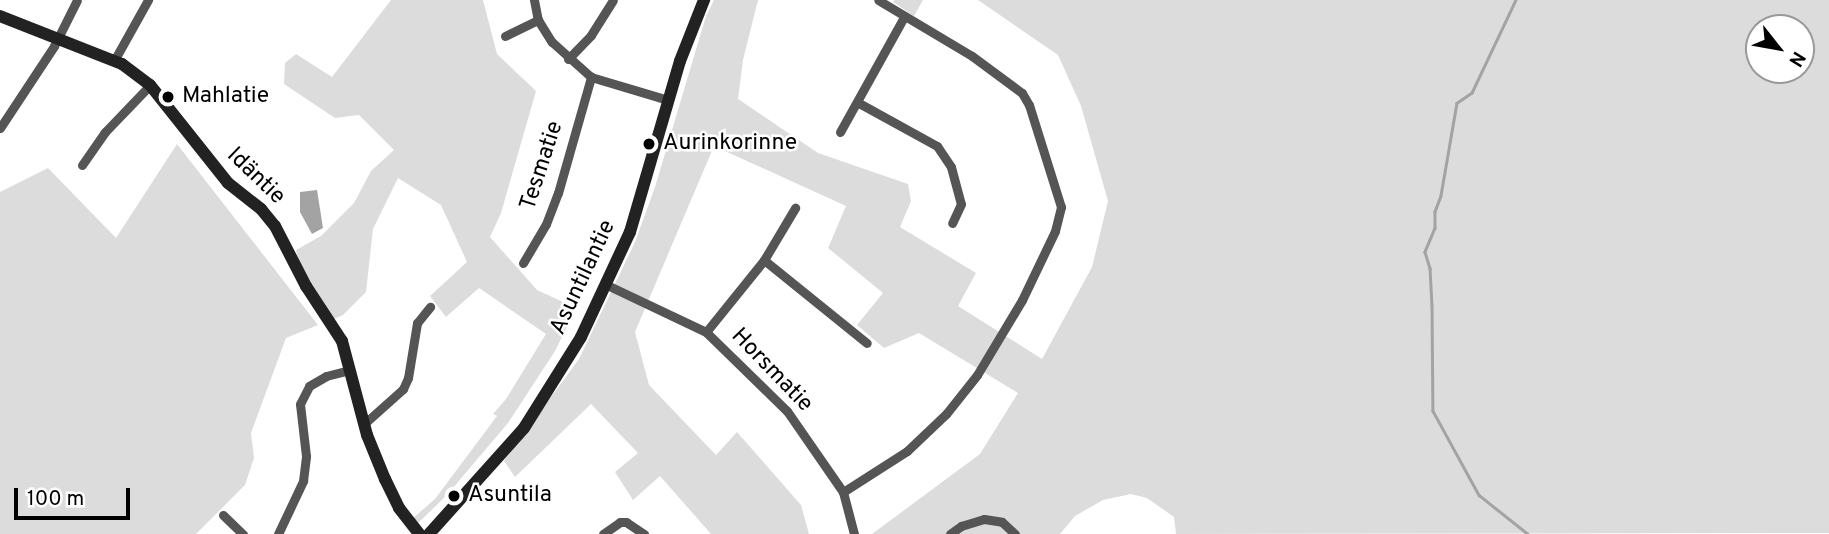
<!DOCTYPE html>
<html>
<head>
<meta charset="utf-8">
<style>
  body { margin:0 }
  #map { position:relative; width:1829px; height:534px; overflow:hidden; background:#fff; font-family:Overpass,sans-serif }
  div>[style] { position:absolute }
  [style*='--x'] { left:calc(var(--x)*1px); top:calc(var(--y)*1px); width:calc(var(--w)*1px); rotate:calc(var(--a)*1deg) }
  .green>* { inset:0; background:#dcdcdc }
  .water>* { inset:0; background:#a3a3a3 }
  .stream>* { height:2.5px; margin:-1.25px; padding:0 1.25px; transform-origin:1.25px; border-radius:1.25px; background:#a3a3a3 }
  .street>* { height:9px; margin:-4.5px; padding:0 4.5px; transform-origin:4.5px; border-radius:4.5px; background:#555 }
  .secondary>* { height:12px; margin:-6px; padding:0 6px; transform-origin:6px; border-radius:6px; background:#222 }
  .dots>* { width:19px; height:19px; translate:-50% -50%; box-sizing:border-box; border:4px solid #fff; border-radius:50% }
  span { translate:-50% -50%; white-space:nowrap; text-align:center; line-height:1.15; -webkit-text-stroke:5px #fff; paint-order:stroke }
  .poi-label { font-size:23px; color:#000 }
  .left { translate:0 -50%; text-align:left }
  .street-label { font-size:23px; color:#000 }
  .north { position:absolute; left:1745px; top:14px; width:70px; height:70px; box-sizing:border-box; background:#fff; border:2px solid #999; border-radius:50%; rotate:121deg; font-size:19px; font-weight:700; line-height:28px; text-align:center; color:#000 }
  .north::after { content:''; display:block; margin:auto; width:24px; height:32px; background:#000; clip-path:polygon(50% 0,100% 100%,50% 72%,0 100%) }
  .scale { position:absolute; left:14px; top:488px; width:116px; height:32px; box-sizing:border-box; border:4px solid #000; border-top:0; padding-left:9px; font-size:21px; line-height:24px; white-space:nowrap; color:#000; -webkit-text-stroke:5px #fff; paint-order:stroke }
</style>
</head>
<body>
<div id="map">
  <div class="green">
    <i style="clip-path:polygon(391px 0,483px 0,497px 54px,536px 91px,501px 213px,490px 237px,537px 290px,576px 308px,555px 351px,508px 423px,447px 495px,417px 524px,412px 519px,435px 499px,497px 416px,493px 414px,506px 399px,546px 334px,479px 288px,446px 317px,430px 296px,467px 262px,441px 205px,398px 178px,373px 229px,366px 292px,343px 315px,334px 319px,299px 263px,296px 250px,321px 236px,354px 203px,371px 171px,394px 150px,359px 115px,335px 118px,284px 84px,285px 63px,296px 54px,332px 77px)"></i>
    <i style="clip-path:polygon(evenodd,714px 0,758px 0,743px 60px,738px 99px,818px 153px,908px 184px,911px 201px,900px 227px,976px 273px,958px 306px,1042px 359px,1092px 267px,1108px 201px,1081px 106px,1058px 55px,978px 0,1829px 0,1829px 533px,1176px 534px,1174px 517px,1147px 498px,1131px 494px,1103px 500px,1075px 516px,1060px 534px,872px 534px,980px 454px,1018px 393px,919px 333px,884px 348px,857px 325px,883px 293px,828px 248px,846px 206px,714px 146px,635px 332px,649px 385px,716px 455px,737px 432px,801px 505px,809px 534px,711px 534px,660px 476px,633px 500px,615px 472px,638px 453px,591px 404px,515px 477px,504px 461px,579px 359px,635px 242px,655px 187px,706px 16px,714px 0,1759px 28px,1801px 28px,1801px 70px,1759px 70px,1759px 28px)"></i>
    <i style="clip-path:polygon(894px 0,923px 0,914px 16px,893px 2px)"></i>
    <i style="clip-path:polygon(177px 144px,318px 325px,286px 338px,251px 433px,254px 458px,245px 485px,196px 534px,0 534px,0 192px,48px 168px,116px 238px)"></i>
  </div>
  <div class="water">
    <i style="clip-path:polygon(317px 190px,323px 228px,312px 234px,300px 212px,300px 192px)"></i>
  </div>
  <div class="stream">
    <i style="--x:1516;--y:0;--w:103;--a:115.3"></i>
    <i style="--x:1472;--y:93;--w:18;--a:146"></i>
    <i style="--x:1457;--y:103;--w:94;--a:99.8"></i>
    <i style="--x:1441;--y:196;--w:17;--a:111"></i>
    <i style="--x:1435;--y:212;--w:16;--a:90"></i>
    <i style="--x:1435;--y:228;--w:26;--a:113"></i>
    <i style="--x:1425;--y:252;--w:17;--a:73"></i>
    <i style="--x:1430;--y:268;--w:37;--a:87"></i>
    <i style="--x:1432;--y:305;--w:106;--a:89.5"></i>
    <i style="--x:1433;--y:411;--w:96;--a:61.3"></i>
    <i style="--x:1479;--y:495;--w:63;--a:38.5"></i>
  </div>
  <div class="street">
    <i style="--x:534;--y:0;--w:20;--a:79"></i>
    <i style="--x:538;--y:20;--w:26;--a:58"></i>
    <i style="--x:552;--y:42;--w:52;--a:41.9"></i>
    <i style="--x:591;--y:77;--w:80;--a:16.6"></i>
    <i style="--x:505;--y:36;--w:37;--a:-26"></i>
    <i style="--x:115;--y:59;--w:68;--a:-60.8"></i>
    <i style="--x:568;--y:59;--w:33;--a:-46"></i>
    <i style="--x:591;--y:35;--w:41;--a:-57.8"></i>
    <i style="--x:857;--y:102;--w:91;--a:28.8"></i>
    <i style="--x:937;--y:146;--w:25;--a:56"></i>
    <i style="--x:951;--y:167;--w:38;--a:75"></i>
    <i style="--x:961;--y:204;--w:21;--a:115"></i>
    <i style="--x:0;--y:128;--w:98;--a:-56.6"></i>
    <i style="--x:54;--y:46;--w:51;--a:-63.4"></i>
    <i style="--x:840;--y:132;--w:132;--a:-60.9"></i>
    <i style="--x:82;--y:165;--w:40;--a:-55.1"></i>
    <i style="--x:105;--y:132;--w:65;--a:-46.2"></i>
    <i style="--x:764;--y:260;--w:132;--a:38.9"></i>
    <i style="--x:523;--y:263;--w:45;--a:-59.5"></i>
    <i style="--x:546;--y:224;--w:33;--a:-69"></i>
    <i style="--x:558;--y:193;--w:121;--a:-74.1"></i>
    <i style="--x:607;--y:285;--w:110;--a:25.4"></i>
    <i style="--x:706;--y:332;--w:113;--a:44.3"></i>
    <i style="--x:787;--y:411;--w:98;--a:55.3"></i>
    <i style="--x:843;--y:492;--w:43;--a:75.3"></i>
    <i style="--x:706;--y:332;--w:92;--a:-51.1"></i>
    <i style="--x:764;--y:260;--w:61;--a:-59.2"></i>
    <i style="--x:365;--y:423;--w:51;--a:-41.8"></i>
    <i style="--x:403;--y:389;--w:12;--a:-66"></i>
    <i style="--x:408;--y:378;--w:56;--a:-80.7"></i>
    <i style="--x:417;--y:323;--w:21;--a:-51"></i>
    <i style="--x:843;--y:492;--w:76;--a:-32.6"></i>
    <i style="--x:907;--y:451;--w:54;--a:-43.5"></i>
    <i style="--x:946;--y:414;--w:50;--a:-51.5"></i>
    <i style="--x:977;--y:375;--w:87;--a:-59"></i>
    <i style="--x:1022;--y:300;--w:76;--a:-64.4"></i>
    <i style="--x:1055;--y:231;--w:25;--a:-76"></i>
    <i style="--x:1061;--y:207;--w:107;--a:-107.4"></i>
    <i style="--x:1029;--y:105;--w:14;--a:-120"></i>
    <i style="--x:1022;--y:93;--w:62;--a:-143.5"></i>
    <i style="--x:972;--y:56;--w:109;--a:-149.2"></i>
    <i style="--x:223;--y:515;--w:28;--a:44"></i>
    <i style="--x:278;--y:534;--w:59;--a:-64.7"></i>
    <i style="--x:303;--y:481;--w:25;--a:-83"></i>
    <i style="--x:306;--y:456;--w:52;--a:-96.6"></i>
    <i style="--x:300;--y:404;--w:20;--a:-63"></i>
    <i style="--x:309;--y:386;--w:20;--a:-30"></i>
    <i style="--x:326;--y:376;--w:25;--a:-14"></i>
    <i style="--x:603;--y:534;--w:21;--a:-35"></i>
    <i style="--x:620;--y:522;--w:6;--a:0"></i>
    <i style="--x:626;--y:522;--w:22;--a:34"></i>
    <i style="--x:950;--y:534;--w:14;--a:-36"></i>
    <i style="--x:961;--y:526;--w:24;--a:-17"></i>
    <i style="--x:984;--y:519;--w:18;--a:9"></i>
    <i style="--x:1002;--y:522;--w:18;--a:43"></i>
  </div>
  <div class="secondary">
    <i style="--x:0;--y:16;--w:131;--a:21.5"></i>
    <i style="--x:122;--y:64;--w:35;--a:37"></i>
    <i style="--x:150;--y:85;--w:125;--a:51.5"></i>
    <i style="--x:228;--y:183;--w:42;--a:38.2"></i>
    <i style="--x:261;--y:209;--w:22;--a:51"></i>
    <i style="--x:275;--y:226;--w:68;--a:62.7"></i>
    <i style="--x:306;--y:286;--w:66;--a:56.8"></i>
    <i style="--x:342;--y:341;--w:97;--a:75.1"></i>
    <i style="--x:367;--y:435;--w:48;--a:67.8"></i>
    <i style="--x:385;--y:479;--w:32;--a:64"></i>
    <i style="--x:399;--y:508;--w:33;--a:52"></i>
    <i style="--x:429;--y:534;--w:142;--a:-48.1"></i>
    <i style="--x:524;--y:428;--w:107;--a:-57.9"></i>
    <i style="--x:581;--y:337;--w:116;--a:-65"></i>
    <i style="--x:630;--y:232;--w:178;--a:-73.7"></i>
    <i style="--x:680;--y:61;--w:66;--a:-68.5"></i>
  </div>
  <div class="dots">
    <i style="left:168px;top:97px;background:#000"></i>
    <i style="left:649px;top:144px;background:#000"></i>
    <i style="left:454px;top:496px;background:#000"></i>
  </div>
  <div class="poi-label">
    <span class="left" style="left:182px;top:97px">Mahlatie</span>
    <span class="left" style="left:663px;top:144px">Aurinkorinne</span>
    <span class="left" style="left:468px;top:496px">Asuntila</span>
  </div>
  <div class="street-label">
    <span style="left:543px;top:166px;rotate:-72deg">Tesmatie</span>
    <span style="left:255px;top:177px;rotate:44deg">Idäntie</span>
    <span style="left:584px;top:278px;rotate:-65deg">Asuntilantie</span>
    <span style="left:771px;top:371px;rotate:46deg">Horsmatie</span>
  </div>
  <div class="north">N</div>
  <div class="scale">100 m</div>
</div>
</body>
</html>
